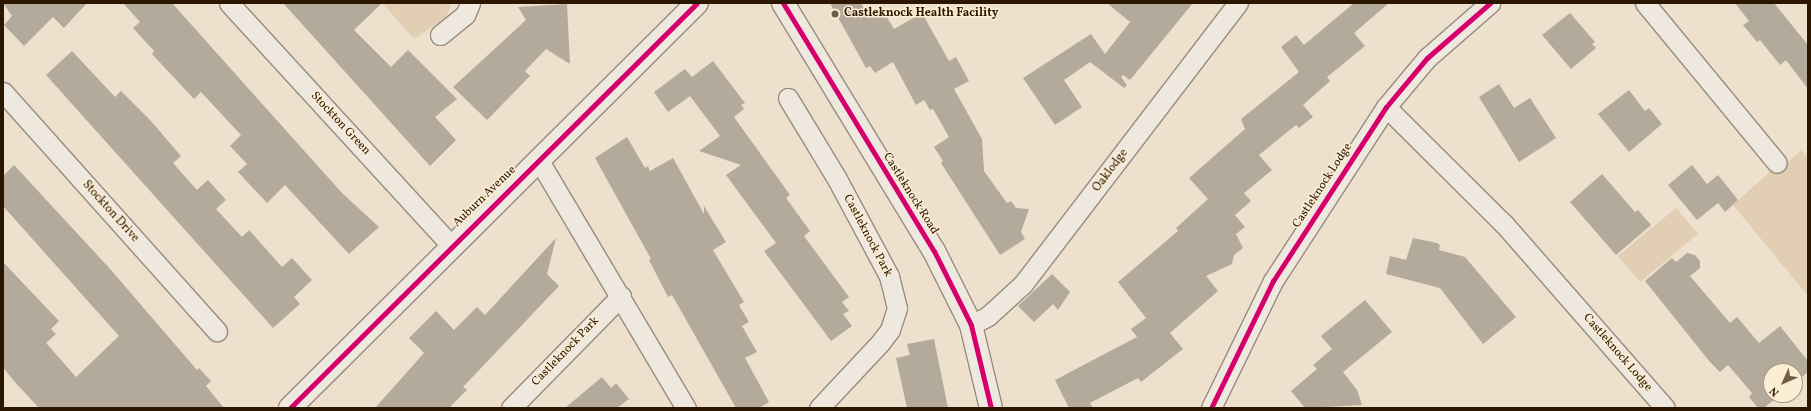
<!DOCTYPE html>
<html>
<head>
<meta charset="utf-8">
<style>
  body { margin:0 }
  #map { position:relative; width:1811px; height:411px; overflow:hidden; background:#ede0cc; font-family:Vollkorn,serif }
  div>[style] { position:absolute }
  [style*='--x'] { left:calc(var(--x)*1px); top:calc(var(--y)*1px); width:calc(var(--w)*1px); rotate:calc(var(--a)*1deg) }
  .green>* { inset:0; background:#e1ceb3 }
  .building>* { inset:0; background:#b4aa9c }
  .roads { filter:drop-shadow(1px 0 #978c7e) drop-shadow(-1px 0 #978c7e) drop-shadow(0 1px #978c7e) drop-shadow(0 -1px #978c7e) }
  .minor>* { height:19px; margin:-9.5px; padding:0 9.5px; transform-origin:9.5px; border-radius:9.5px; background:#efe8df }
  .tertiary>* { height:22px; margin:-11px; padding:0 11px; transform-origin:11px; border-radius:11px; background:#efe8df }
  .secondary>* { height:22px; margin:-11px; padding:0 11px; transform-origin:11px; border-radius:11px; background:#efe8df }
  .cycleway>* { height:5px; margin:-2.5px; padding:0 2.5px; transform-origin:2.5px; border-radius:2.5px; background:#d6006c }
  .dots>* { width:11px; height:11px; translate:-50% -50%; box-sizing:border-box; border:2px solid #fcedd5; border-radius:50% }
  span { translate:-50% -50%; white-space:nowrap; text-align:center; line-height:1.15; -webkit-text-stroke:3px #fcedd5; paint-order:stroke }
  .poi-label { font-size:12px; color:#2b1700; font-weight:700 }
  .left { translate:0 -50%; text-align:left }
  .street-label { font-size:12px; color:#2b1700 }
  .frame { position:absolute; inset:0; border:4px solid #2b1700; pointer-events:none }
  .north { position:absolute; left:1763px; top:363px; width:40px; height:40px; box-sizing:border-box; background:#fcedd5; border:1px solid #a89780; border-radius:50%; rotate:225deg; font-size:11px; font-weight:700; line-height:16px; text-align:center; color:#2b1700 }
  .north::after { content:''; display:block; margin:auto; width:14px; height:18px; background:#6f5d47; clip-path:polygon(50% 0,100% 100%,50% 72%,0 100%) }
</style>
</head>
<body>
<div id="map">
  <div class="green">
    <i style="clip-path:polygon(382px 3px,451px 3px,451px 4px,446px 18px,414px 39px)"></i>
    <i style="clip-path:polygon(1801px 150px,1808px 158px,1808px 296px,1733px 205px,1773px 169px,1779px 171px)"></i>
    <i style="clip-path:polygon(1676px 208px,1698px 234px,1640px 282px,1618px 256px)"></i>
  </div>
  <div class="building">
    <i style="clip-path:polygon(3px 3px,87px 3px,64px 28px,53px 17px,24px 46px,4px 25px,12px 16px)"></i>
    <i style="clip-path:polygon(123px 3px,172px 3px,342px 193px,379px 227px,349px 254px,285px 185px,267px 203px,238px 172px,247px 164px,230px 146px,241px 135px,201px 92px,194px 99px,152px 54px,154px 51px,133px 28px,140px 22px)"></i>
    <i style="clip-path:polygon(283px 3px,382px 3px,354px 30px,391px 67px,408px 50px,457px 99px,435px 117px,456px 140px,430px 166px)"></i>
    <i style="clip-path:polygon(830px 3px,861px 3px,868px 15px,881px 7px,894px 29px,922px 13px,949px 61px,956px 57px,969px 81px,954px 89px,982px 139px,984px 171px,1007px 203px,1011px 201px,1016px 208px,1029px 209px,1021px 232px,1025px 239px,1000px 255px,941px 163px,943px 161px,934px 147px,949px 137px,933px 109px,930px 110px,924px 100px,916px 105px,893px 62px,875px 73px,870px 66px,866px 68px)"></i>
    <i style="clip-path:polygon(1107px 3px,1193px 3px,1130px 80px,1123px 75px,1121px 77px,1127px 85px,1124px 88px,1090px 62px,1064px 80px,1082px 107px,1055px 125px,1023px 78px,1091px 34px,1105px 54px,1130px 22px)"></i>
    <i style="clip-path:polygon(1354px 3px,1389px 3px,1354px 33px,1365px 46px,1327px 77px,1330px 81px,1303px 105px,1313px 117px,1299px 128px,1296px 125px,1259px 155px,1272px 170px,1244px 193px,1251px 201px,1235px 215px,1245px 227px,1236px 234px,1243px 248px,1234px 255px,1232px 264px,1206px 276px,1218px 291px,1170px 333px,1183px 349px,1141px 382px,1138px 378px,1090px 403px,1093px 408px,1069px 408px,1055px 380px,1137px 337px,1131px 329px,1146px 318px,1118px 282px,1178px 231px,1176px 228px,1208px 199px,1189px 178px,1245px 129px,1241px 119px,1299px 72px,1281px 47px,1296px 35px,1304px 45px)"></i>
    <i style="clip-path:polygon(1735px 3px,1774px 3px,1808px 45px,1808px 89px,1786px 60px,1780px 65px,1760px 40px,1757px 42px,1743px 25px,1749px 21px)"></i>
    <i style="clip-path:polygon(567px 4px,570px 64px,546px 49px,525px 71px,530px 76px,487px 120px,453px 87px,526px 20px,518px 7px)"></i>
    <i style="clip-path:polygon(1570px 13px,1595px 42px,1592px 44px,1596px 48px,1571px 69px,1542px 35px)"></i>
    <i style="clip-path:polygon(72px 51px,115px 97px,121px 91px,150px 120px,181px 156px,173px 163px,197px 190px,208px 180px,226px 200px,216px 209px,242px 237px,249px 230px,282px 267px,292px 258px,312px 280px,294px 297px,300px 304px,273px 328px,46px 75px)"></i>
    <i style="clip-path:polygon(713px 61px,745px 103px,741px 105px,744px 109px,734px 117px,790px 195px,786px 198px,810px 231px,804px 236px,849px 297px,842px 302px,849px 311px,843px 314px,852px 326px,831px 341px,764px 251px,776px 243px,726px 175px,741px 165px,699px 151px,720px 136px,690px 96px,668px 112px,654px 92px,685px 69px,692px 77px)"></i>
    <i style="clip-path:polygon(1499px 84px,1514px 108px,1530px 98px,1556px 138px,1519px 162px,1479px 97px)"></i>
    <i style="clip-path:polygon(1629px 90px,1645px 111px,1649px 108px,1662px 124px,1629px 152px,1598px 114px)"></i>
    <i style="clip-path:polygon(627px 137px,645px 168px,648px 166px,650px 171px,673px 158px,704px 214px,704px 206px,726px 242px,713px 250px,744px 302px,739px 305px,749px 322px,742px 326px,757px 352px,745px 358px,769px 402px,759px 408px,736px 408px,672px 295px,668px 297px,649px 260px,651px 259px,595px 158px)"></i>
    <i style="clip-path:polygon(14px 165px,111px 270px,197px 370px,199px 368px,211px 381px,206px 386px,224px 408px,39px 408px,13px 380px,3px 367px,3px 262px,59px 321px,51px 329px,56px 334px,46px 343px,76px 377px,119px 336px,3px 206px,3px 176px)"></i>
    <i style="clip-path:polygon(1692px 165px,1707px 184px,1718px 175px,1738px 200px,1725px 212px,1718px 203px,1697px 220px,1668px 185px)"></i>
    <i style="clip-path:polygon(1602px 174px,1635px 212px,1638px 210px,1651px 225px,1616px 255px,1570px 202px)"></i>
    <i style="clip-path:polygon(556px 238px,547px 274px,559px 286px,463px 387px,467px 390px,449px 408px,375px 408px,424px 353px,409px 338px,436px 311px,454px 330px,477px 307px,485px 315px)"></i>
    <i style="clip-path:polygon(1413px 238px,1437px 243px,1440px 245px,1439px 250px,1465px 257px,1516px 317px,1483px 344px,1440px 288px,1386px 274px,1390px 256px,1406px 260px)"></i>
    <i style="clip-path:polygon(1687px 253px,1695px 255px,1700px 261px,1700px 268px,1690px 276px,1730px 323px,1737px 317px,1759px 343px,1780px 326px,1808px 361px,1808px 372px,1795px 383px,1795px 371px,1771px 371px,1771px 395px,1780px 395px,1764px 408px,1758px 408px,1749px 397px,1752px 393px,1728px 365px,1720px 372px,1710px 362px,1645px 281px,1672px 258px,1676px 262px)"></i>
    <i style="clip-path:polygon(1052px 274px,1070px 292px,1058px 310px,1053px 304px,1034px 322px,1018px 306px)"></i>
    <i style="clip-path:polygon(1365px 300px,1392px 332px,1343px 372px,1357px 390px,1362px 405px,1305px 408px,1291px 391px,1317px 369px,1313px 365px,1332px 349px,1321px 336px)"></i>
    <i style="clip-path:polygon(934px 339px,948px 408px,907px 408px,896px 358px,910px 355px,907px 344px)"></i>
    <i style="clip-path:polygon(602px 377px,611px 388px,616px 383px,629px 399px,617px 408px,565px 408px)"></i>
  </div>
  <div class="roads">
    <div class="minor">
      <i style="--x:229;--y:3;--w:328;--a:47.5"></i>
      <i style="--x:1645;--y:3;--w:207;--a:50.5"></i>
      <i style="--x:440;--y:35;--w:32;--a:-39"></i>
      <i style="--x:465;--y:15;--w:13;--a:-67"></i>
      <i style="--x:3;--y:92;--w:321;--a:48.2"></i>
      <i style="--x:788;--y:98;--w:95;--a:58.8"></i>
      <i style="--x:837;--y:179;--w:110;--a:61.8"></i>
      <i style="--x:889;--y:276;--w:33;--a:76"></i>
      <i style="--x:897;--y:308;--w:23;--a:108"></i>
      <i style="--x:890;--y:330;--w:16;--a:128"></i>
      <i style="--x:880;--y:343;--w:89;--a:133.2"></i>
      <i style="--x:1386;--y:107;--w:166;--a:44.8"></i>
      <i style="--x:1504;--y:224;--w:244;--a:48.8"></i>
      <i style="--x:538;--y:159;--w:290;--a:59.3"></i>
      <i style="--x:971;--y:325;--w:19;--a:-28"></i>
      <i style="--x:988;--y:316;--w:47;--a:-42.4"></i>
      <i style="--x:1023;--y:284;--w:354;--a:-52.6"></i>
      <i style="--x:511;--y:408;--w:157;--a:-45.5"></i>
      <i style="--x:1211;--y:408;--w:141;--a:-64"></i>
      <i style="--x:1273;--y:281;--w:207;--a:-57"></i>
      <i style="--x:1386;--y:107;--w:64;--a:-50.1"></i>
      <i style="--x:1427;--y:58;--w:84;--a:-41.1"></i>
    </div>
    <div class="tertiary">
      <i style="--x:290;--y:408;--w:574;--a:-44.86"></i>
    </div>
    <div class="secondary">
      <i style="--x:783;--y:3;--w:290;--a:58.7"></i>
      <i style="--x:934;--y:251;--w:83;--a:63.4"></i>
      <i style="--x:971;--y:325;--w:85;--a:76.5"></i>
    </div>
  </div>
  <div class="cycleway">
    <i style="--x:783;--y:3;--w:290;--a:58.7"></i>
    <i style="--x:934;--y:251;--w:83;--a:63.4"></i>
    <i style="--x:971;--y:325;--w:85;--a:76.5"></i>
    <i style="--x:290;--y:408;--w:574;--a:-44.86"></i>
    <i style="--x:1211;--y:408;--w:141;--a:-64"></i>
    <i style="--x:1273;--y:281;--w:207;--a:-57"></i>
    <i style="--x:1386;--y:107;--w:64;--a:-50.1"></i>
    <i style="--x:1427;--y:58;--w:84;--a:-41.1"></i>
  </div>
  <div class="dots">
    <i style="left:835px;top:14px;background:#6f5d47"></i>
  </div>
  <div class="poi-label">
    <span class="left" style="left:844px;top:14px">Castleknock Health Facility</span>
  </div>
  <div class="street-label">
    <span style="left:340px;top:124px;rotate:47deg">Stockton Green</span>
    <span style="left:1111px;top:171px;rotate:-53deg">Oaklodge</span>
    <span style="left:1323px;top:186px;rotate:-57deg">Castleknock Lodge</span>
    <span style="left:910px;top:194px;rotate:58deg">Castleknock Road</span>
    <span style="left:485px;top:197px;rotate:-44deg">Auburn Avenue</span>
    <span style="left:110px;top:212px;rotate:48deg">Stockton Drive</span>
    <span style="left:867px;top:236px;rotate:62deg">Castleknock Park</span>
    <span style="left:566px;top:352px;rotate:-46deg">Castleknock Park</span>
    <span style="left:1617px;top:353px;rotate:49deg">Castleknock Lodge</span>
  </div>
  <div class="frame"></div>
  <div class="north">N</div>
</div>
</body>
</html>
